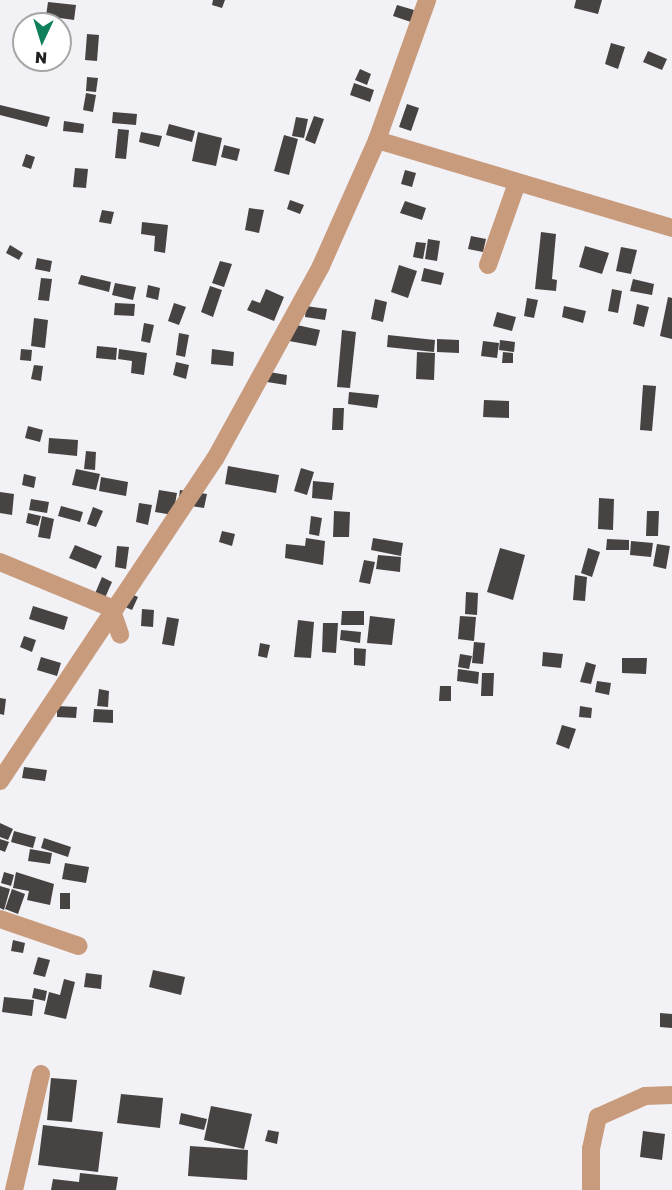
<!DOCTYPE html>
<html>
<head>
<meta charset="utf-8">
<style>
  body { margin:0 }
  #map { position:relative; width:672px; height:1190px; overflow:hidden; background:#f2f1f5; font-family:"Golos Text",sans-serif }
  div>[style] { position:absolute }
  [style*='--x'] { left:calc(var(--x)*1px); top:calc(var(--y)*1px); width:calc(var(--w)*1px); rotate:calc(var(--a)*1deg) }
  .building>* { inset:0; background:#464342 }
  .minor>* { height:18px; margin:-9px; padding:0 9px; transform-origin:9px; border-radius:9px; background:#c99b7d }
  span { translate:-50% -50%; white-space:nowrap; text-align:center; line-height:1.15; -webkit-text-stroke:6px #fff; paint-order:stroke }
  .north { position:absolute; left:12px; top:12px; width:60px; height:60px; box-sizing:border-box; background:#fff; border:2px solid #a6a6a7; border-radius:50%; rotate:184deg; font-size:16px; font-weight:700; line-height:24px; text-align:center; color:#212122 }
  .north::after { content:''; display:block; margin:auto; width:21px; height:27px; background:#107f5b; clip-path:polygon(50% 0,100% 100%,50% 72%,0 100%) }
</style>
</head>
<body>
<div id="map">
  <div class="building">
    <i style="clip-path:polygon(213px 0,225px 0,222px 8px,212px 5px)"></i>
    <i style="clip-path:polygon(576px 0,602px 0,598px 14px,574px 8px)"></i>
    <i style="clip-path:polygon(48px 2px,76px 5px,74px 20px,46px 16px)"></i>
    <i style="clip-path:polygon(397px 5px,414px 10px,411px 22px,393px 16px)"></i>
    <i style="clip-path:polygon(87px 34px,99px 35px,97px 61px,85px 60px)"></i>
    <i style="clip-path:polygon(611px 43px,625px 47px,618px 69px,605px 64px)"></i>
    <i style="clip-path:polygon(648px 51px,667px 59px,662px 70px,643px 62px)"></i>
    <i style="clip-path:polygon(360px 69px,371px 74px,367px 85px,355px 80px)"></i>
    <i style="clip-path:polygon(87px 77px,98px 78px,96px 92px,86px 91px)"></i>
    <i style="clip-path:polygon(354px 83px,374px 90px,370px 102px,350px 95px)"></i>
    <i style="clip-path:polygon(86px 93px,96px 95px,93px 112px,83px 110px)"></i>
    <i style="clip-path:polygon(407px 104px,419px 108px,411px 131px,399px 127px)"></i>
    <i style="clip-path:polygon(0 105px,50px 117px,47px 127px,0 115px)"></i>
    <i style="clip-path:polygon(113px 112px,137px 114px,136px 125px,112px 123px)"></i>
    <i style="clip-path:polygon(314px 116px,324px 119px,315px 144px,305px 140px)"></i>
    <i style="clip-path:polygon(296px 117px,308px 119px,304px 138px,292px 136px)"></i>
    <i style="clip-path:polygon(64px 121px,84px 124px,83px 133px,63px 131px)"></i>
    <i style="clip-path:polygon(169px 124px,195px 131px,192px 142px,166px 135px)"></i>
    <i style="clip-path:polygon(118px 129px,129px 130px,126px 159px,115px 158px)"></i>
    <i style="clip-path:polygon(141px 132px,162px 136px,159px 147px,139px 142px)"></i>
    <i style="clip-path:polygon(198px 132px,222px 138px,216px 166px,192px 161px)"></i>
    <i style="clip-path:polygon(284px 135px,298px 139px,289px 175px,274px 171px)"></i>
    <i style="clip-path:polygon(224px 145px,240px 149px,237px 161px,221px 157px)"></i>
    <i style="clip-path:polygon(26px 154px,35px 157px,31px 169px,22px 166px)"></i>
    <i style="clip-path:polygon(75px 168px,88px 169px,86px 188px,73px 187px)"></i>
    <i style="clip-path:polygon(405px 170px,416px 173px,412px 187px,401px 184px)"></i>
    <i style="clip-path:polygon(290px 200px,304px 205px,300px 214px,287px 209px)"></i>
    <i style="clip-path:polygon(405px 201px,426px 208px,422px 220px,400px 213px)"></i>
    <i style="clip-path:polygon(249px 208px,264px 210px,259px 233px,245px 230px)"></i>
    <i style="clip-path:polygon(102px 210px,114px 212px,111px 224px,99px 222px)"></i>
    <i style="clip-path:polygon(142px 222px,168px 225px,165px 253px,154px 251px,155px 236px,141px 234px)"></i>
    <i style="clip-path:polygon(541px 232px,556px 234px,552px 279px,557px 280px,556px 291px,535px 289px)"></i>
    <i style="clip-path:polygon(471px 236px,486px 239px,483px 252px,468px 249px)"></i>
    <i style="clip-path:polygon(428px 239px,440px 241px,437px 261px,425px 259px)"></i>
    <i style="clip-path:polygon(416px 242px,426px 243px,423px 259px,413px 257px)"></i>
    <i style="clip-path:polygon(10px 245px,23px 253px,19px 260px,6px 253px)"></i>
    <i style="clip-path:polygon(585px 246px,609px 253px,602px 274px,579px 267px)"></i>
    <i style="clip-path:polygon(621px 247px,637px 250px,631px 274px,616px 271px)"></i>
    <i style="clip-path:polygon(37px 258px,52px 261px,50px 272px,35px 269px)"></i>
    <i style="clip-path:polygon(220px 261px,232px 264px,224px 287px,212px 283px)"></i>
    <i style="clip-path:polygon(399px 265px,417px 271px,408px 298px,391px 292px)"></i>
    <i style="clip-path:polygon(424px 268px,444px 273px,441px 285px,421px 281px)"></i>
    <i style="clip-path:polygon(81px 275px,111px 282px,109px 292px,78px 284px)"></i>
    <i style="clip-path:polygon(41px 278px,52px 279px,49px 301px,38px 300px)"></i>
    <i style="clip-path:polygon(633px 279px,654px 284px,652px 295px,630px 291px)"></i>
    <i style="clip-path:polygon(115px 283px,136px 287px,133px 300px,112px 295px)"></i>
    <i style="clip-path:polygon(148px 285px,160px 288px,158px 300px,146px 297px)"></i>
    <i style="clip-path:polygon(210px 286px,222px 290px,213px 317px,201px 312px)"></i>
    <i style="clip-path:polygon(266px 289px,284px 297px,274px 321px,247px 310px,252px 300px,260px 303px)"></i>
    <i style="clip-path:polygon(612px 289px,622px 291px,618px 313px,608px 311px)"></i>
    <i style="clip-path:polygon(668px 297px,672px 298px,672px 339px,660px 336px)"></i>
    <i style="clip-path:polygon(527px 298px,538px 300px,534px 318px,524px 316px)"></i>
    <i style="clip-path:polygon(375px 299px,387px 302px,383px 322px,371px 319px)"></i>
    <i style="clip-path:polygon(115px 303px,135px 304px,134px 316px,114px 315px)"></i>
    <i style="clip-path:polygon(174px 303px,186px 307px,179px 325px,168px 321px)"></i>
    <i style="clip-path:polygon(637px 304px,649px 307px,644px 327px,633px 324px)"></i>
    <i style="clip-path:polygon(306px 306px,327px 309px,325px 320px,305px 317px)"></i>
    <i style="clip-path:polygon(564px 306px,586px 311px,583px 323px,562px 317px)"></i>
    <i style="clip-path:polygon(497px 312px,516px 317px,512px 331px,493px 326px)"></i>
    <i style="clip-path:polygon(34px 318px,48px 320px,45px 348px,31px 346px)"></i>
    <i style="clip-path:polygon(144px 323px,154px 325px,150px 343px,141px 341px)"></i>
    <i style="clip-path:polygon(292px 324px,320px 330px,316px 346px,289px 341px)"></i>
    <i style="clip-path:polygon(342px 330px,356px 332px,350px 388px,337px 387px)"></i>
    <i style="clip-path:polygon(179px 333px,189px 335px,185px 357px,176px 355px)"></i>
    <i style="clip-path:polygon(388px 335px,435px 340px,434px 352px,387px 347px)"></i>
    <i style="clip-path:polygon(437px 339px,459px 340px,459px 353px,437px 352px)"></i>
    <i style="clip-path:polygon(500px 340px,515px 342px,514px 352px,499px 350px)"></i>
    <i style="clip-path:polygon(483px 341px,499px 343px,497px 358px,481px 356px)"></i>
    <i style="clip-path:polygon(97px 346px,117px 348px,116px 360px,96px 358px)"></i>
    <i style="clip-path:polygon(21px 349px,32px 350px,31px 361px,20px 360px)"></i>
    <i style="clip-path:polygon(119px 349px,147px 353px,144px 375px,131px 373px,132px 361px,118px 359px)"></i>
    <i style="clip-path:polygon(212px 349px,234px 352px,233px 366px,211px 364px)"></i>
    <i style="clip-path:polygon(417px 352px,435px 353px,434px 380px,416px 379px)"></i>
    <i style="clip-path:polygon(503px 352px,513px 353px,513px 363px,502px 363px)"></i>
    <i style="clip-path:polygon(176px 362px,189px 365px,186px 379px,173px 375px)"></i>
    <i style="clip-path:polygon(34px 365px,43px 366px,41px 381px,31px 379px)"></i>
    <i style="clip-path:polygon(269px 372px,287px 375px,286px 385px,267px 382px)"></i>
    <i style="clip-path:polygon(643px 385px,656px 386px,652px 431px,640px 430px)"></i>
    <i style="clip-path:polygon(349px 392px,379px 395px,377px 408px,348px 404px)"></i>
    <i style="clip-path:polygon(484px 400px,509px 401px,509px 418px,483px 417px)"></i>
    <i style="clip-path:polygon(333px 408px,344px 408px,343px 430px,332px 430px)"></i>
    <i style="clip-path:polygon(28px 426px,43px 430px,40px 442px,25px 438px)"></i>
    <i style="clip-path:polygon(49px 438px,78px 440px,77px 456px,48px 453px)"></i>
    <i style="clip-path:polygon(86px 451px,96px 452px,95px 470px,84px 469px)"></i>
    <i style="clip-path:polygon(228px 466px,279px 475px,276px 493px,225px 484px)"></i>
    <i style="clip-path:polygon(301px 468px,314px 472px,307px 495px,294px 491px)"></i>
    <i style="clip-path:polygon(76px 469px,100px 474px,96px 490px,72px 485px)"></i>
    <i style="clip-path:polygon(24px 474px,36px 477px,34px 488px,22px 485px)"></i>
    <i style="clip-path:polygon(101px 477px,128px 482px,126px 496px,99px 491px)"></i>
    <i style="clip-path:polygon(313px 481px,334px 483px,332px 500px,312px 498px)"></i>
    <i style="clip-path:polygon(159px 490px,177px 493px,173px 515px,155px 512px)"></i>
    <i style="clip-path:polygon(180px 490px,207px 494px,204px 508px,178px 504px)"></i>
    <i style="clip-path:polygon(0 492px,14px 494px,12px 515px,0 513px)"></i>
    <i style="clip-path:polygon(599px 498px,614px 499px,613px 530px,598px 529px)"></i>
    <i style="clip-path:polygon(31px 499px,49px 502px,47px 513px,29px 510px)"></i>
    <i style="clip-path:polygon(139px 503px,152px 505px,148px 525px,136px 522px)"></i>
    <i style="clip-path:polygon(61px 506px,83px 512px,80px 522px,58px 516px)"></i>
    <i style="clip-path:polygon(93px 507px,103px 511px,96px 527px,87px 524px)"></i>
    <i style="clip-path:polygon(334px 511px,350px 512px,349px 537px,333px 537px)"></i>
    <i style="clip-path:polygon(647px 511px,659px 511px,658px 536px,646px 536px)"></i>
    <i style="clip-path:polygon(28px 513px,41px 516px,38px 526px,26px 523px)"></i>
    <i style="clip-path:polygon(42px 516px,54px 519px,50px 539px,38px 537px)"></i>
    <i style="clip-path:polygon(311px 516px,322px 518px,319px 536px,309px 534px)"></i>
    <i style="clip-path:polygon(222px 531px,235px 534px,232px 546px,219px 542px)"></i>
    <i style="clip-path:polygon(306px 538px,325px 541px,323px 565px,285px 558px,286px 544px,305px 546px)"></i>
    <i style="clip-path:polygon(373px 538px,403px 543px,401px 556px,371px 550px)"></i>
    <i style="clip-path:polygon(607px 539px,629px 540px,629px 550px,606px 550px)"></i>
    <i style="clip-path:polygon(631px 541px,653px 543px,651px 557px,630px 555px)"></i>
    <i style="clip-path:polygon(657px 544px,670px 546px,666px 569px,653px 566px)"></i>
    <i style="clip-path:polygon(75px 545px,102px 556px,96px 569px,69px 558px)"></i>
    <i style="clip-path:polygon(117px 546px,129px 547px,126px 569px,115px 567px)"></i>
    <i style="clip-path:polygon(500px 548px,525px 555px,513px 600px,487px 592px)"></i>
    <i style="clip-path:polygon(588px 548px,600px 552px,592px 577px,581px 573px)"></i>
    <i style="clip-path:polygon(378px 555px,401px 557px,400px 572px,376px 569px)"></i>
    <i style="clip-path:polygon(364px 560px,375px 562px,370px 584px,359px 582px)"></i>
    <i style="clip-path:polygon(575px 575px,587px 577px,585px 601px,573px 600px)"></i>
    <i style="clip-path:polygon(102px 577px,112px 582px,104px 600px,94px 596px)"></i>
    <i style="clip-path:polygon(124px 591px,138px 597px,132px 610px,118px 604px)"></i>
    <i style="clip-path:polygon(466px 592px,478px 593px,477px 615px,465px 614px)"></i>
    <i style="clip-path:polygon(33px 606px,68px 617px,64px 630px,29px 619px)"></i>
    <i style="clip-path:polygon(142px 609px,154px 610px,153px 627px,141px 626px)"></i>
    <i style="clip-path:polygon(342px 611px,364px 611px,364px 625px,341px 625px)"></i>
    <i style="clip-path:polygon(370px 616px,395px 619px,392px 645px,367px 643px)"></i>
    <i style="clip-path:polygon(460px 616px,476px 617px,474px 641px,458px 639px)"></i>
    <i style="clip-path:polygon(167px 617px,179px 619px,174px 646px,162px 644px)"></i>
    <i style="clip-path:polygon(298px 620px,314px 622px,311px 658px,294px 657px)"></i>
    <i style="clip-path:polygon(323px 623px,338px 623px,336px 653px,322px 652px)"></i>
    <i style="clip-path:polygon(341px 630px,361px 632px,360px 643px,340px 640px)"></i>
    <i style="clip-path:polygon(24px 636px,36px 640px,32px 652px,20px 647px)"></i>
    <i style="clip-path:polygon(474px 642px,485px 643px,483px 664px,472px 663px)"></i>
    <i style="clip-path:polygon(260px 643px,270px 645px,267px 658px,258px 656px)"></i>
    <i style="clip-path:polygon(354px 648px,366px 649px,365px 666px,354px 665px)"></i>
    <i style="clip-path:polygon(543px 652px,563px 654px,561px 668px,542px 666px)"></i>
    <i style="clip-path:polygon(460px 654px,472px 656px,469px 669px,458px 667px)"></i>
    <i style="clip-path:polygon(41px 657px,61px 663px,57px 676px,37px 670px)"></i>
    <i style="clip-path:polygon(622px 658px,647px 658px,646px 674px,622px 673px)"></i>
    <i style="clip-path:polygon(586px 662px,596px 665px,591px 684px,580px 682px)"></i>
    <i style="clip-path:polygon(458px 669px,479px 672px,478px 684px,457px 681px)"></i>
    <i style="clip-path:polygon(482px 673px,494px 673px,493px 696px,481px 696px)"></i>
    <i style="clip-path:polygon(597px 681px,611px 683px,609px 695px,595px 692px)"></i>
    <i style="clip-path:polygon(440px 686px,451px 686px,451px 701px,439px 701px)"></i>
    <i style="clip-path:polygon(99px 689px,109px 691px,108px 707px,97px 706px)"></i>
    <i style="clip-path:polygon(0 698px,6px 699px,4px 715px,0 714px)"></i>
    <i style="clip-path:polygon(57px 706px,77px 707px,76px 718px,57px 717px)"></i>
    <i style="clip-path:polygon(580px 706px,592px 708px,591px 718px,579px 717px)"></i>
    <i style="clip-path:polygon(94px 709px,113px 710px,113px 723px,93px 722px)"></i>
    <i style="clip-path:polygon(562px 725px,576px 729px,569px 749px,556px 744px)"></i>
    <i style="clip-path:polygon(24px 767px,47px 770px,45px 781px,22px 778px)"></i>
    <i style="clip-path:polygon(0 823px,13px 829px,8px 840px,0 837px)"></i>
    <i style="clip-path:polygon(14px 831px,36px 837px,33px 848px,11px 842px)"></i>
    <i style="clip-path:polygon(44px 838px,71px 847px,68px 857px,41px 848px)"></i>
    <i style="clip-path:polygon(0 839px,9px 842px,5px 852px,0 850px)"></i>
    <i style="clip-path:polygon(30px 849px,52px 853px,50px 864px,28px 861px)"></i>
    <i style="clip-path:polygon(65px 863px,89px 867px,86px 883px,62px 879px)"></i>
    <i style="clip-path:polygon(4px 872px,14px 875px,11px 886px,1px 883px)"></i>
    <i style="clip-path:polygon(16px 872px,54px 884px,50px 905px,27px 900px,29px 891px,13px 888px)"></i>
    <i style="clip-path:polygon(0 886px,10px 889px,4px 910px,0 908px)"></i>
    <i style="clip-path:polygon(12px 889px,25px 894px,18px 914px,5px 909px)"></i>
    <i style="clip-path:polygon(60px 893px,70px 893px,70px 909px,60px 909px)"></i>
    <i style="clip-path:polygon(13px 940px,25px 943px,23px 953px,11px 951px)"></i>
    <i style="clip-path:polygon(38px 957px,50px 960px,45px 977px,33px 974px)"></i>
    <i style="clip-path:polygon(153px 970px,185px 977px,181px 995px,149px 987px)"></i>
    <i style="clip-path:polygon(86px 973px,102px 975px,101px 989px,84px 987px)"></i>
    <i style="clip-path:polygon(64px 979px,75px 982px,66px 1019px,44px 1014px,49px 992px,60px 995px)"></i>
    <i style="clip-path:polygon(34px 988px,47px 991px,45px 1001px,32px 998px)"></i>
    <i style="clip-path:polygon(4px 997px,34px 1000px,32px 1016px,2px 1012px)"></i>
    <i style="clip-path:polygon(660px 1013px,672px 1014px,672px 1028px,660px 1027px)"></i>
    <i style="clip-path:polygon(51px 1078px,77px 1080px,72px 1122px,47px 1120px)"></i>
    <i style="clip-path:polygon(121px 1094px,163px 1098px,160px 1128px,117px 1123px)"></i>
    <i style="clip-path:polygon(211px 1106px,252px 1114px,244px 1149px,204px 1140px)"></i>
    <i style="clip-path:polygon(181px 1113px,207px 1119px,204px 1130px,179px 1124px)"></i>
    <i style="clip-path:polygon(43px 1125px,103px 1132px,98px 1172px,38px 1165px)"></i>
    <i style="clip-path:polygon(268px 1130px,279px 1132px,277px 1144px,265px 1141px)"></i>
    <i style="clip-path:polygon(643px 1131px,665px 1134px,662px 1160px,640px 1157px)"></i>
    <i style="clip-path:polygon(190px 1146px,248px 1150px,247px 1180px,188px 1176px)"></i>
    <i style="clip-path:polygon(80px 1173px,118px 1177px,116px 1190px,51px 1190px,53px 1179px,79px 1182px)"></i>
  </div>
  <div class="minor">
    <i style="--x:377;--y:140;--w:308;--a:16.6"></i>
    <i style="--x:488;--y:265;--w:87;--a:-70.5"></i>
    <i style="--x:0;--y:562;--w:120;--a:22.5"></i>
    <i style="--x:111;--y:608;--w:28;--a:71"></i>
    <i style="--x:0;--y:781;--w:387;--a:-56.3"></i>
    <i style="--x:215;--y:459;--w:220;--a:-61.2"></i>
    <i style="--x:321;--y:266;--w:138;--a:-66"></i>
    <i style="--x:377;--y:140;--w:149;--a:-70.3"></i>
    <i style="--x:0;--y:919;--w:83;--a:18.9"></i>
    <i style="--x:14;--y:1190;--w:119;--a:-76.9"></i>
    <i style="--x:591;--y:1190;--w:41;--a:-90"></i>
    <i style="--x:591;--y:1149;--w:33;--a:-78"></i>
    <i style="--x:598;--y:1117;--w:51;--a:-24.1"></i>
    <i style="--x:645;--y:1096;--w:27;--a:-2"></i>
  </div>
  <div class="north">N</div>
</div>
</body>
</html>
